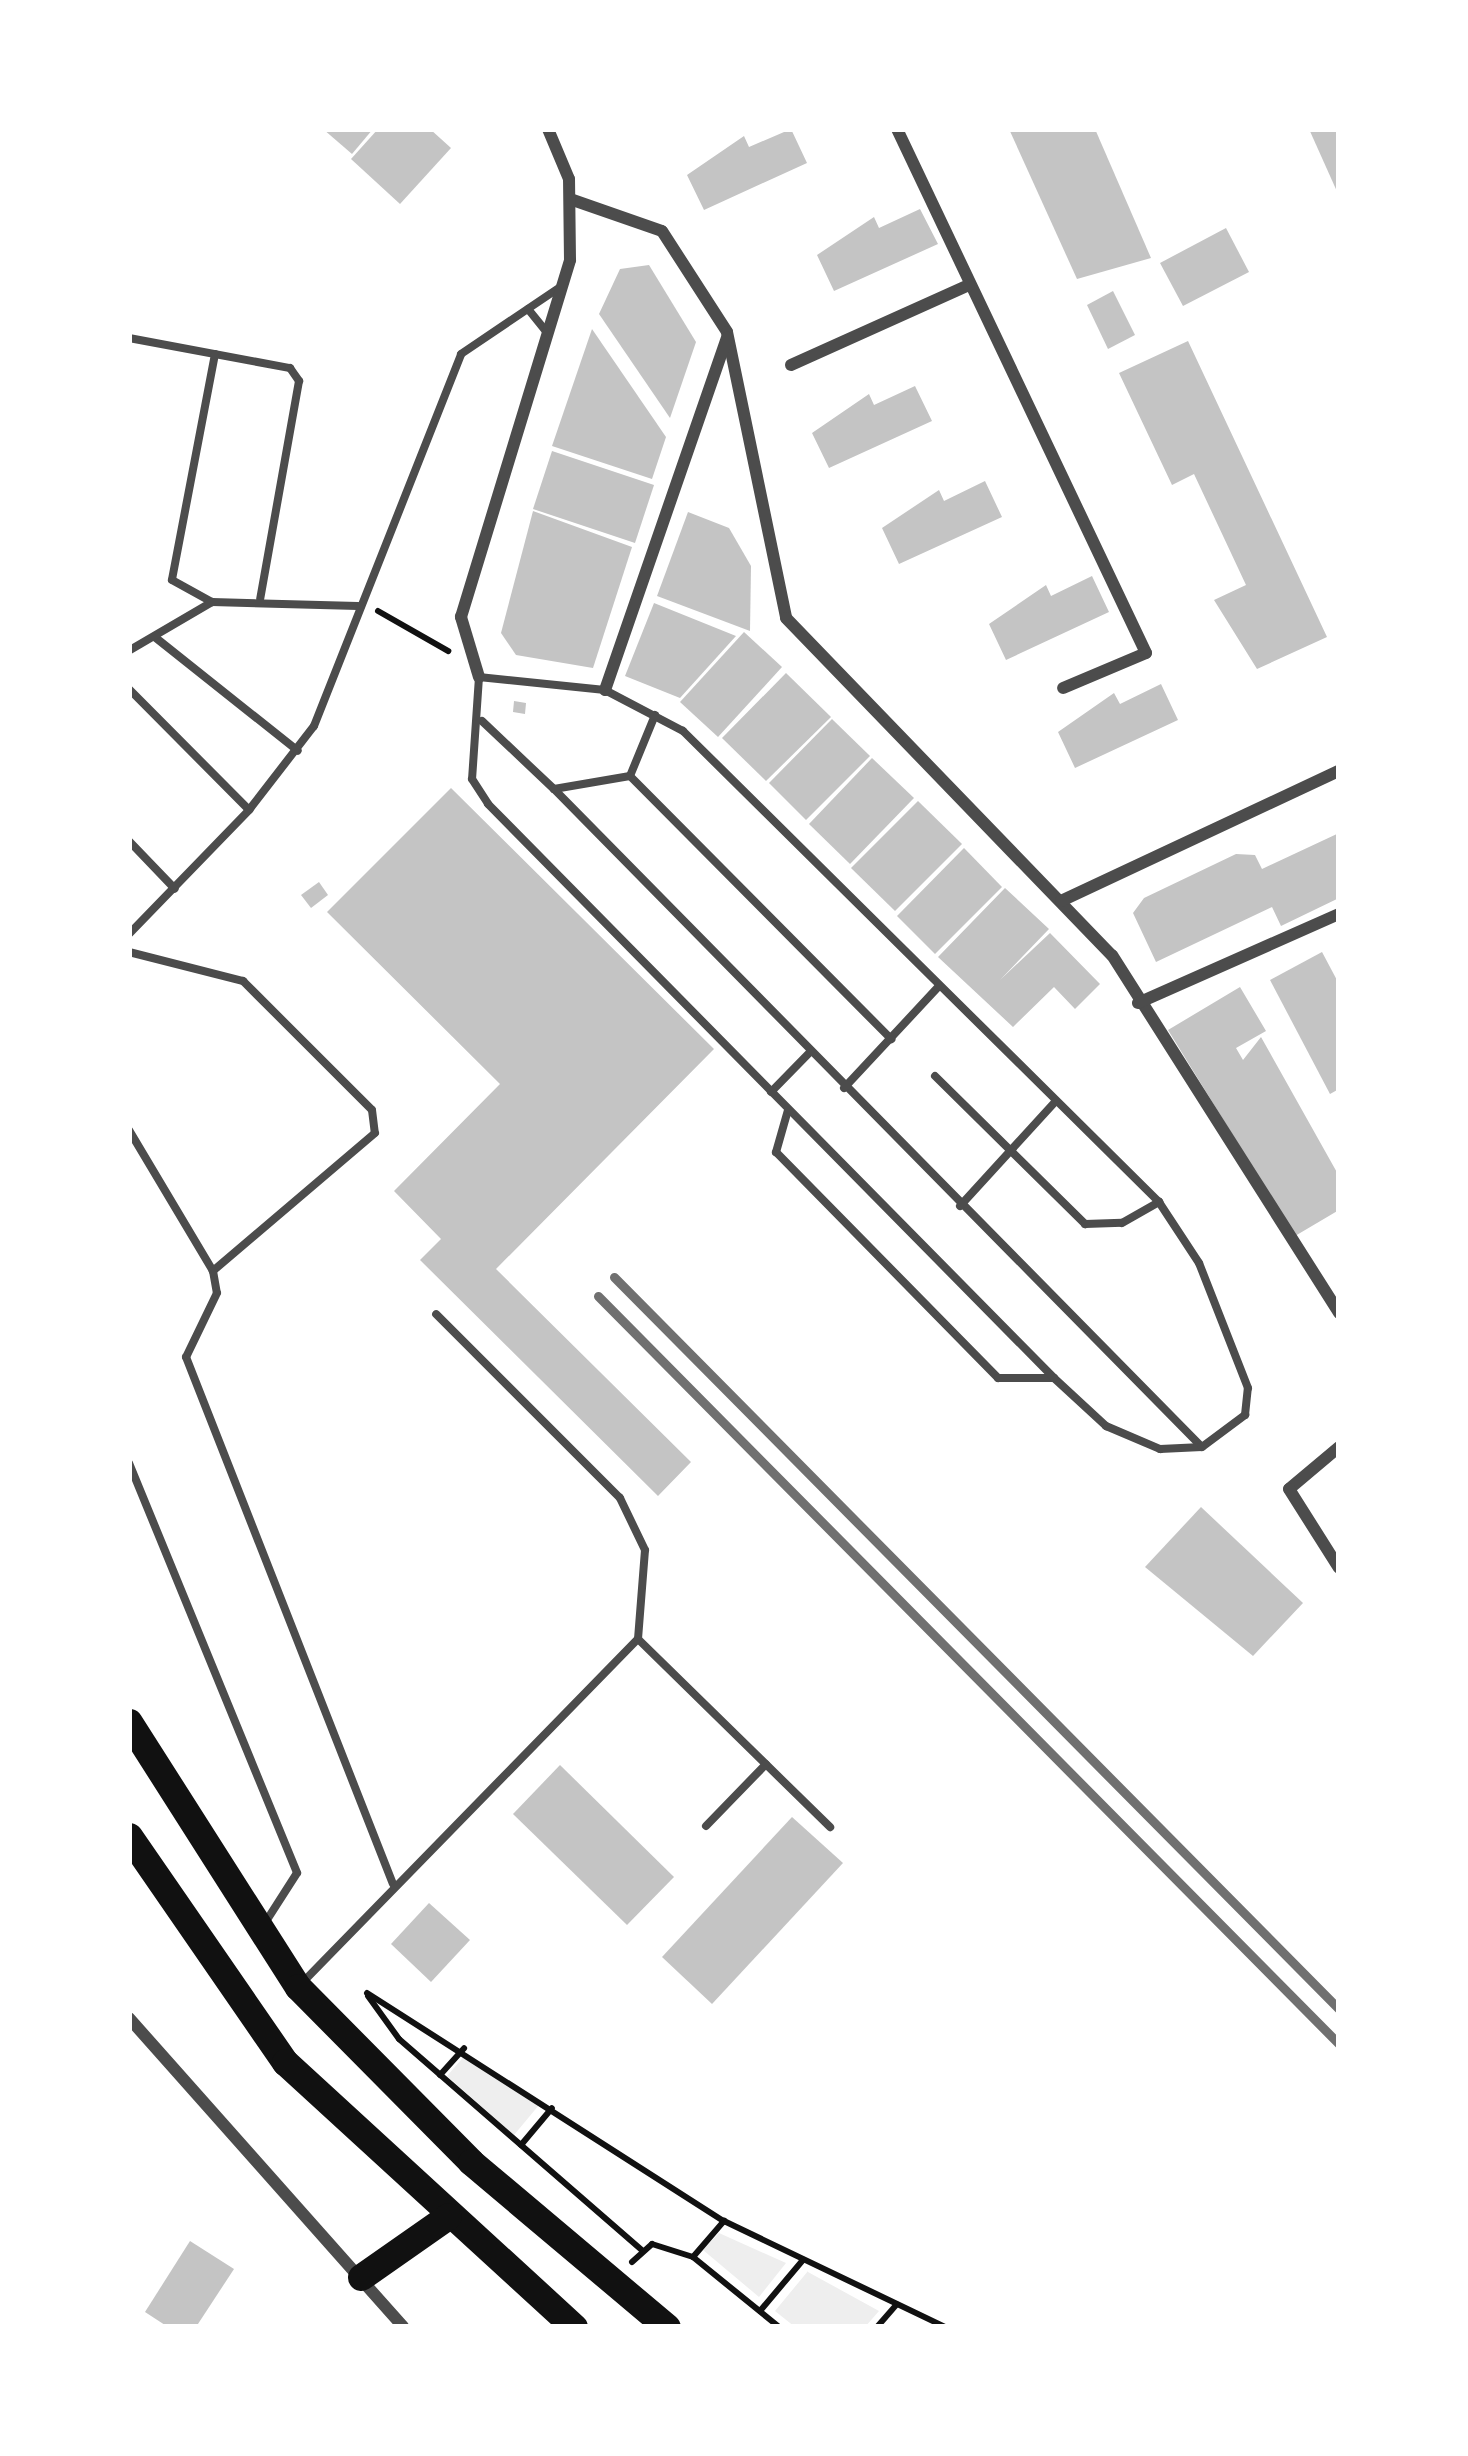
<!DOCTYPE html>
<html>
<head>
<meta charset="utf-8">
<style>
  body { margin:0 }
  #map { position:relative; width:1468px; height:2456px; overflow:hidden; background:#fff; font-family:"Times New Roman",serif }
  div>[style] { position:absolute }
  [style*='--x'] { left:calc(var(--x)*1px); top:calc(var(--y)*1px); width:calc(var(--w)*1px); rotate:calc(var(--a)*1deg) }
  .green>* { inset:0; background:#eee }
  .building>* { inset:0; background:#c4c4c4 }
  .path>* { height:6px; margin:-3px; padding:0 3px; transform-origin:3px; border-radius:3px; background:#111 }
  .service>* { height:8px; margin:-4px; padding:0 4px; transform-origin:4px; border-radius:4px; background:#4c4c4c }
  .minor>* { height:12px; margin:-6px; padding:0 6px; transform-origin:6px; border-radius:6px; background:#4c4c4c }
  .trunk>* { height:27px; margin:-13.5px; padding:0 13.5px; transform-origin:13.5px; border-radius:13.5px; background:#111 }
  .rail>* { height:9px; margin:-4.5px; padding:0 4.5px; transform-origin:4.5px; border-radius:4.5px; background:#707070 }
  span { translate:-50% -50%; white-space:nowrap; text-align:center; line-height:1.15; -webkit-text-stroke:12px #fff; paint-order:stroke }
  .frame { position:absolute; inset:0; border:132px solid #fff; pointer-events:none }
</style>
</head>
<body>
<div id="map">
  <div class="green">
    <i style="clip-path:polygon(467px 2053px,539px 2105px,514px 2135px,447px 2076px)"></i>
    <i style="clip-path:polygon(719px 2233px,786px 2263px,759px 2297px,703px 2250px)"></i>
    <i style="clip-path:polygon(808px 2271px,808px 2272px,879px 2311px,865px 2327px,795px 2327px,775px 2311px)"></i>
  </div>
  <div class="building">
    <i style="clip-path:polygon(323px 129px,373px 129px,352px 154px)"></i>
    <i style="clip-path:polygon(378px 129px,430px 129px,451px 148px,400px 204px,351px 159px)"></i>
    <i style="clip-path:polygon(791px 129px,807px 163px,704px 210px,687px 175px,744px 136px,749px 147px)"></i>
    <i style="clip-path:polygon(1009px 129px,1095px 129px,1151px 258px,1077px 279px)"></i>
    <i style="clip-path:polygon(1309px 129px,1339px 129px,1339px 196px)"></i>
    <i style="clip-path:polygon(920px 209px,938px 244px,834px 291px,817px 255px,874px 217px,879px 228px)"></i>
    <i style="clip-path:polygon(1226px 228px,1249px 272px,1183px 306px,1160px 263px)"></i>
    <i style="clip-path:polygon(649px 265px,696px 342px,670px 418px,599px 314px,620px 269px)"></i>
    <i style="clip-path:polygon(1113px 291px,1135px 335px,1108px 349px,1087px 305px)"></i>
    <i style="clip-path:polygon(592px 329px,666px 437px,652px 479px,552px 446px)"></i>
    <i style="clip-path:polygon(1188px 341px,1327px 637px,1257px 669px,1214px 600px,1246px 585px,1194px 474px,1172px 485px,1119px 373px)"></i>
    <i style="clip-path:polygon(915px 386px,932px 421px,829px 468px,812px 433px,869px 394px,874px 405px)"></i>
    <i style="clip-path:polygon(552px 451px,654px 485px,635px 543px,533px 509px)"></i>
    <i style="clip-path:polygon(985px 481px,1002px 517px,899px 564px,882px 528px,939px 490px,944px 501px)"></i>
    <i style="clip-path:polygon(533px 511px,632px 547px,593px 668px,516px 655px,501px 633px)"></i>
    <i style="clip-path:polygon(688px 512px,729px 528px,751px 566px,750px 631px,657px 596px)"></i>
    <i style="clip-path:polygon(1092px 576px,1109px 612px,1006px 660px,989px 624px,1046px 585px,1051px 596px)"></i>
    <i style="clip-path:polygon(654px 603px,736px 636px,680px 698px,625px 676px)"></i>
    <i style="clip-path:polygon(744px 632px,782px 667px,718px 737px,680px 702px)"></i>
    <i style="clip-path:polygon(786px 673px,831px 717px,766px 781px,722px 738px)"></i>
    <i style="clip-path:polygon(1161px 684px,1178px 720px,1075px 768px,1058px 732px,1114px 693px,1120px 704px)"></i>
    <i style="clip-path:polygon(514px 701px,526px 703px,525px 714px,513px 712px)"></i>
    <i style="clip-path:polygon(832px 719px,870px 756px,806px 820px,769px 783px)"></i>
    <i style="clip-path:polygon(872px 758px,914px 798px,850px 864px,809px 824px)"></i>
    <i style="clip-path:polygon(451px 788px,714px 1049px,496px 1269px,691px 1462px,658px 1496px,420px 1260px,441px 1239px,394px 1191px,500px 1084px,327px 912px)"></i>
    <i style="clip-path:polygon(918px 801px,962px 844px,895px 911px,851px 868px)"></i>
    <i style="clip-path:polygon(1339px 833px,1339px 898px,1281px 926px,1272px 907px,1156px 962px,1133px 913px,1144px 898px,1236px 854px,1255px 855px,1262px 869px)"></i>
    <i style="clip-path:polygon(964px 848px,1002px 887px,935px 954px,897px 916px)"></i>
    <i style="clip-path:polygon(319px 882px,328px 895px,311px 908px,301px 895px)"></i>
    <i style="clip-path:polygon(1005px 888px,1049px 929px,1000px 980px,1050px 933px,1100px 984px,1075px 1009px,1054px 987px,1013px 1027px,938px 957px)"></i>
    <i style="clip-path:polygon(1322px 952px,1339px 984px,1339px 1089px,1330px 1094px,1270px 980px)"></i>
    <i style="clip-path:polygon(1240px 987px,1266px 1031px,1236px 1048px,1243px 1060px,1261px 1037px,1339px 1176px,1339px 1210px,1295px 1236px,1168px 1030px)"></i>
    <i style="clip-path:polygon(1201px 1507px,1303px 1603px,1253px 1656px,1145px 1567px)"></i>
    <i style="clip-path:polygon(560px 1765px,674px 1877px,627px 1925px,513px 1814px)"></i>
    <i style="clip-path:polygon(792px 1817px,843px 1863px,712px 2004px,662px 1957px)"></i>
    <i style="clip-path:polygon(429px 1903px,470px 1940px,431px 1982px,391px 1944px)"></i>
    <i style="clip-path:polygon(190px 2241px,234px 2269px,196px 2327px,168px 2327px,145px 2312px)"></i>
  </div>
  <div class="path">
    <i style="--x:378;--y:611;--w:81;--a:29.7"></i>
    <i style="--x:367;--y:1993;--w:424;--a:32.6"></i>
    <i style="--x:368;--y:1996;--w:53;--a:54.2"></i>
    <i style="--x:399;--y:2039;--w:322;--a:41"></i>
    <i style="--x:440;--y:2075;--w:36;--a:-48"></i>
    <i style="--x:521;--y:2145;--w:48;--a:-50"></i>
    <i style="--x:693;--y:2257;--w:48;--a:-49.3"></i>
    <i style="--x:724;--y:2221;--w:245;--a:25.6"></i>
    <i style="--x:632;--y:2262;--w:27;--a:-42"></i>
    <i style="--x:652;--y:2244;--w:43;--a:17.6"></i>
    <i style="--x:693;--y:2257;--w:111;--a:39.1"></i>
    <i style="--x:760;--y:2311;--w:67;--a:-49.9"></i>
    <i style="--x:877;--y:2327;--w:30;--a:-49"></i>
  </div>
  <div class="service">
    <i style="--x:528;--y:309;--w:32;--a:51"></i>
    <i style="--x:129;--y:338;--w:164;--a:10.6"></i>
    <i style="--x:290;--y:368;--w:16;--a:55"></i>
    <i style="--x:299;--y:381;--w:221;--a:100.1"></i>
    <i style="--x:215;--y:354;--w:230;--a:100.8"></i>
    <i style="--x:172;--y:580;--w:46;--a:28.8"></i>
    <i style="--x:212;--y:602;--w:146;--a:1.6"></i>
    <i style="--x:156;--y:638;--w:181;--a:38.5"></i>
    <i style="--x:130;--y:650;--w:95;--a:-30.3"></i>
    <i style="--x:129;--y:689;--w:170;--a:45.2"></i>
    <i style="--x:249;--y:810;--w:106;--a:-52.3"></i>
    <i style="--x:314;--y:726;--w:400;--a:-68.4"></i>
    <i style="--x:461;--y:354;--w:122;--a:-34"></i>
    <i style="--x:482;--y:721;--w:99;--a:43.4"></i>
    <i style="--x:554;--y:789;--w:77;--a:-9.7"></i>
    <i style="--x:630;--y:776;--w:66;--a:-67.7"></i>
    <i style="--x:630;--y:776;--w:371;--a:45.2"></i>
    <i style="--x:554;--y:789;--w:922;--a:45.44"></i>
    <i style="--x:129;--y:841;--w:66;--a:46.2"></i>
    <i style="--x:129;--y:934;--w:173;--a:-45.9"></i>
    <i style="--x:129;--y:952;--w:118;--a:14.3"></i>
    <i style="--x:243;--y:981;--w:182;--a:45"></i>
    <i style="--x:372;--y:1110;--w:23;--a:83"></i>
    <i style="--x:375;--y:1133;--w:213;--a:139.6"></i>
    <i style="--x:213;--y:1271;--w:164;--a:-120.8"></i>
    <i style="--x:935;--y:1076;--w:211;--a:44.6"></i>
    <i style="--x:1085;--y:1224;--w:37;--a:-2"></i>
    <i style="--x:1122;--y:1223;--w:43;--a:-29.6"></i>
    <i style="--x:844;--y:1088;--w:139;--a:-47"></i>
    <i style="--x:771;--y:1092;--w:56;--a:-45.7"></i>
    <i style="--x:788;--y:1110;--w:44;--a:105.9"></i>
    <i style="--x:776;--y:1152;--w:317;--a:45.5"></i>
    <i style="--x:998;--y:1378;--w:56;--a:0"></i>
    <i style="--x:1054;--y:1378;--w:71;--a:42.7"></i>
    <i style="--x:1106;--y:1426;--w:59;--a:23.1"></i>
    <i style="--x:1160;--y:1449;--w:42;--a:-2.7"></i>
    <i style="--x:1202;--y:1447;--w:54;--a:-36.7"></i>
    <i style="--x:1245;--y:1415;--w:27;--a:-84"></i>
    <i style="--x:1248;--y:1388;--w:134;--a:-111.4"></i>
    <i style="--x:1199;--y:1263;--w:73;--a:-123.3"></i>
    <i style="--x:1159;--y:1202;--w:670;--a:-135.3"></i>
    <i style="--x:683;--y:731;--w:88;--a:-152.3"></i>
    <i style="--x:605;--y:690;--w:127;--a:-174.1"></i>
    <i style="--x:479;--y:677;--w:102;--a:93.9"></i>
    <i style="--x:472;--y:779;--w:30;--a:57"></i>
    <i style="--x:488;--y:804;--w:806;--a:45.4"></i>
    <i style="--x:960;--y:1206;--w:142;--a:-47.6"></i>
    <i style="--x:213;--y:1271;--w:22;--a:80"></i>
    <i style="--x:217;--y:1293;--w:71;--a:115.8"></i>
    <i style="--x:186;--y:1357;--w:566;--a:68.56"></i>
    <i style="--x:129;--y:1463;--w:443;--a:67.7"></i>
    <i style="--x:297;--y:1873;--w:59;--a:122.6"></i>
    <i style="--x:638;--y:1639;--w:269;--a:44.4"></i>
    <i style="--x:706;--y:1826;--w:86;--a:-45.9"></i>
    <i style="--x:303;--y:1982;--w:479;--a:-45.7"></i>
    <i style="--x:638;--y:1639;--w:89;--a:-85.5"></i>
    <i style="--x:645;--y:1550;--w:58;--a:-115.7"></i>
    <i style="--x:620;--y:1498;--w:260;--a:-135"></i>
  </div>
  <div class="minor">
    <i style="--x:897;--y:129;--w:580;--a:64.58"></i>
    <i style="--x:1146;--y:653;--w:90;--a:157.1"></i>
    <i style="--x:570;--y:199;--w:97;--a:19.2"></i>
    <i style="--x:662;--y:231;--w:120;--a:57.2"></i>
    <i style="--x:727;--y:332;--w:292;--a:78.3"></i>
    <i style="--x:786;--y:618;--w:469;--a:46"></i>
    <i style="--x:1112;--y:955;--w:424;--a:57.6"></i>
    <i style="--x:791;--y:365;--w:195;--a:-24.2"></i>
    <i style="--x:479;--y:677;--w:63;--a:-106.7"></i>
    <i style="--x:461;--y:617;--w:373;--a:-73"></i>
    <i style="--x:570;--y:260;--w:81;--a:-90.7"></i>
    <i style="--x:569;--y:179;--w:54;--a:-112.8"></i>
    <i style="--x:605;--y:690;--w:373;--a:-70.9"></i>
    <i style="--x:1061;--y:901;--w:307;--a:-25.1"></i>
    <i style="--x:1138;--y:1003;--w:220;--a:-23.9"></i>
    <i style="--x:1339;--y:1447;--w:65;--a:140"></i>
    <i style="--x:1289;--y:1489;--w:93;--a:57.7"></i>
    <i style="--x:129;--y:2018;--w:413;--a:48.4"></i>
  </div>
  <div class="trunk">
    <i style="--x:129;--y:1722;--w:314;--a:57.5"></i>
    <i style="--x:298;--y:1987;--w:246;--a:45.3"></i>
    <i style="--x:471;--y:2162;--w:256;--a:40.1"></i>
    <i style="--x:129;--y:1836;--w:275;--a:55.4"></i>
    <i style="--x:285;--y:2062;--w:392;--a:42.5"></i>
    <i style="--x:361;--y:2277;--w:106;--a:-35"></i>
  </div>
  <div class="rail">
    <i style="--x:614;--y:1277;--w:1030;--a:45.28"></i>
    <i style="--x:598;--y:1296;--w:1053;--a:45.27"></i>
  </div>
  <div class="frame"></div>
</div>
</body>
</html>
